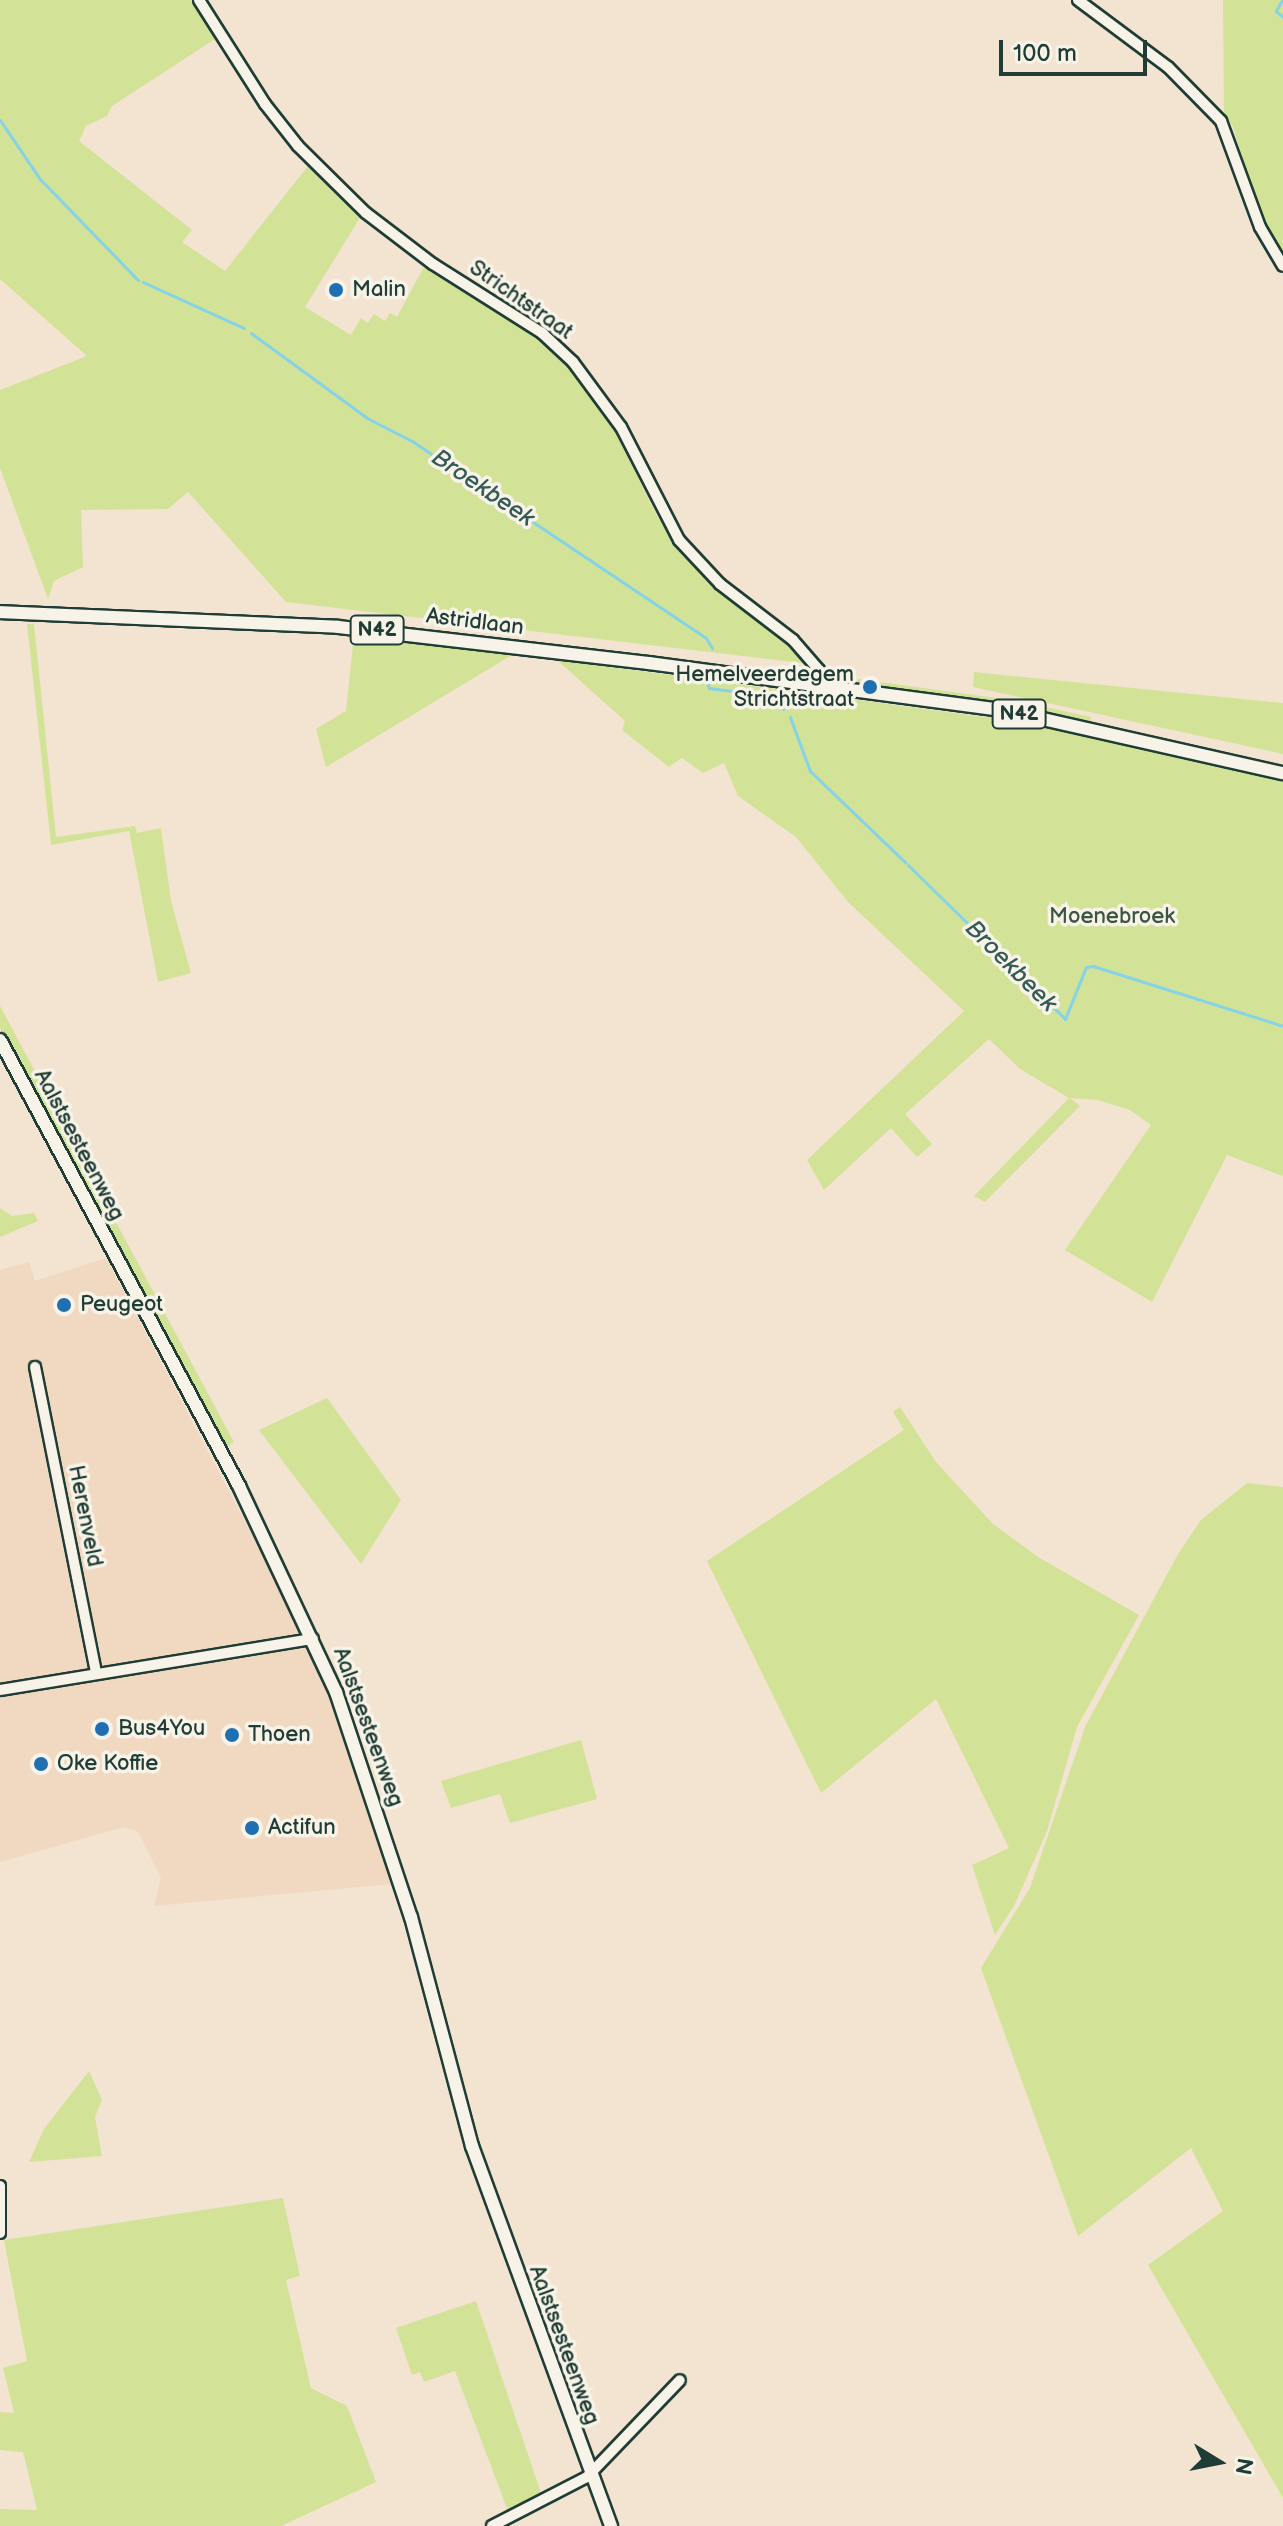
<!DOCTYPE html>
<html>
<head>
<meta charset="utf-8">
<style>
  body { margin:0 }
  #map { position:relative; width:1283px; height:2526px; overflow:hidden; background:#f3e3d1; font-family:"Balsamiq Sans",sans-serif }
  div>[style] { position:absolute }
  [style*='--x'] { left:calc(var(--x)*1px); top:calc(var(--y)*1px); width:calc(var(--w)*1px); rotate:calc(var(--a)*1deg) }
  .built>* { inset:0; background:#f1d8c0 }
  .green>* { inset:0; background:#d2e397 }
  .stream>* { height:3px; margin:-1.5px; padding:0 1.5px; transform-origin:1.5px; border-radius:1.5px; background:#86d2e7 }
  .roads { filter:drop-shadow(2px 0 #1f3d34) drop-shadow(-2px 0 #1f3d34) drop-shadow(0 2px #1f3d34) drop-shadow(0 -2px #1f3d34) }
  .minor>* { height:10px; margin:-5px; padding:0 5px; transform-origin:5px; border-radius:5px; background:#f7f3e8 }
  .major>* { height:12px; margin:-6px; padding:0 6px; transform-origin:6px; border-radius:6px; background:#f7f3e8 }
  .dots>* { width:22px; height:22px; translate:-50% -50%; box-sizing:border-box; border:4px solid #f7f3e8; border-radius:50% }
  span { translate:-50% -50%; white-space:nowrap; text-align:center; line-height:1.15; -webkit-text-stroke:7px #f7f3e8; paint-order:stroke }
  .shield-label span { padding:2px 6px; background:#f7f3e8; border:2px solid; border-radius:6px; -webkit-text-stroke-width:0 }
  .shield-label { font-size:20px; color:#1f3d34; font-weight:700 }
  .poi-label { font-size:22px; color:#1f3d34 }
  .left { translate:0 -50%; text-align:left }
  .right { translate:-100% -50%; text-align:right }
  .street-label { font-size:22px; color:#1f3d34 }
  .park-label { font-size:22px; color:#3a5643 }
  .water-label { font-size:24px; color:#345b58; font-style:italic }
  .north { position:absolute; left:1179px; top:2422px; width:80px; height:80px; -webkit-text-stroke:6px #f7f3e8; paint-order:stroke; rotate:100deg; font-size:22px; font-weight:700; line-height:32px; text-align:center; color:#1f3d34 }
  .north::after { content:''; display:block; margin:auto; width:28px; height:36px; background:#1f3d34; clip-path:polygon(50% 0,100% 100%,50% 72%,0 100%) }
  .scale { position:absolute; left:999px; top:40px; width:148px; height:36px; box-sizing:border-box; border:4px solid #1f3d34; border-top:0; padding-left:10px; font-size:24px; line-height:28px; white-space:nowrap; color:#1f3d34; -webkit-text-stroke:6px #f7f3e8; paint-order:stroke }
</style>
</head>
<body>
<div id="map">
  <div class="built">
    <i style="clip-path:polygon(106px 1258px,298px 1622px,328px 1689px,392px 1884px,154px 1906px,161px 1878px,138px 1832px,124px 1827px,0 1862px,0 1270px,29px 1262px,35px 1281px)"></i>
  </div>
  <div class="green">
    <i style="clip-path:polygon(0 0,194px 0,215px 39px,112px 106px,107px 116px,86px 126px,79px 141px,192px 230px,182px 242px,225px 271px,308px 166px,361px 216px,305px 307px,351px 335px,361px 318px,368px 323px,374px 314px,385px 321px,390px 313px,397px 317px,425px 265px,531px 332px,580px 379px,608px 417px,656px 514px,680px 552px,810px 664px,286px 602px,188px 492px,168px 509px,81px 510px,83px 567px,54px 581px,48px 599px,0 468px,0 390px,87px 356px,0 279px)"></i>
    <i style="clip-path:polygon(1223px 0,1283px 0,1283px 260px,1262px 225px,1233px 127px,1224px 113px)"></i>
    <i style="clip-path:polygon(27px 624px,34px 624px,56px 837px,135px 826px,137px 833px,161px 828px,171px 901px,191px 973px,158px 982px,129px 831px,51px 845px)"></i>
    <i style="clip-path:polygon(354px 635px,512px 655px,326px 767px,316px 729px,346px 711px)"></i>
    <i style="clip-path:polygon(557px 660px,1022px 722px,1283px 780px,1283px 1176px,1227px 1155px,1152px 1302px,1065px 1250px,1151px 1125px,1130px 1110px,1098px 1100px,1070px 1098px,1080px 1106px,985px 1202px,974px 1196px,1069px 1098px,1020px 1069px,989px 1039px,905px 1114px,932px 1144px,917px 1157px,891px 1128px,824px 1190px,807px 1160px,964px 1011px,848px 902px,796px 837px,738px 796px,724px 763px,703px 773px,682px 758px,669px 767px,622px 730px,625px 721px)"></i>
    <i style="clip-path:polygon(974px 672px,1283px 703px,1283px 754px,973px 687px)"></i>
    <i style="clip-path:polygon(858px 679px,1018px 701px,1091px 717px,1090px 723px,855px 687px)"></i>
    <i style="clip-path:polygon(0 1006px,234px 1442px,226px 1447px,0 1028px)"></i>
    <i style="clip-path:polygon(0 1208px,12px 1216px,34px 1213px,38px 1221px,0 1237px)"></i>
    <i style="clip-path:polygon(327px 1398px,401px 1500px,361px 1564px,259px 1430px)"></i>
    <i style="clip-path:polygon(900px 1407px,936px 1462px,993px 1524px,1038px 1557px,1139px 1615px,1077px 1727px,1047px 1831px,1014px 1906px,995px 1935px,972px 1865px,1009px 1848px,936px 1699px,821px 1793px,707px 1561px,904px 1430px,893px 1412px)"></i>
    <i style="clip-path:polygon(1247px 1483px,1283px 1487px,1283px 2498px,1148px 2265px,1223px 2211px,1191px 2148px,1078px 2236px,981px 1968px,1030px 1888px,1085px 1727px,1178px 1554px,1201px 1520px)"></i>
    <i style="clip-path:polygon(581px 1740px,597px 1799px,510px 1823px,500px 1794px,451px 1808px,441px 1781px)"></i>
    <i style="clip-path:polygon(89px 2071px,102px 2100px,95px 2117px,102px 2156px,29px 2162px,44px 2129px)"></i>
    <i style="clip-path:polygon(283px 2198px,300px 2276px,286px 2280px,311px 2388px,347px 2406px,376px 2482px,281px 2526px,0 2526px,0 2509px,37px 2510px,23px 2452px,0 2450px,0 2412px,14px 2413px,3px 2368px,27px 2361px,4px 2240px)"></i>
    <i style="clip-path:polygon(476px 2301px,541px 2493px,508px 2511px,455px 2371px,424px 2382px,420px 2372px,412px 2375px,396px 2328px)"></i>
  </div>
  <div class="stream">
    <i style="--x:1282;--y:0;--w:13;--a:119"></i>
    <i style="--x:1276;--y:11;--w:9;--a:41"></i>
    <i style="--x:0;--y:120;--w:71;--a:55.9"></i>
    <i style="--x:40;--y:179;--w:141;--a:45.9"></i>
    <i style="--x:143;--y:282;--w:111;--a:24.5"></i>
    <i style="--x:251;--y:333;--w:144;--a:36.2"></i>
    <i style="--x:367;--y:418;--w:51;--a:27.1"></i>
    <i style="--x:412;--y:441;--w:354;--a:33.8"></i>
    <i style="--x:706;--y:638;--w:12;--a:59"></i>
    <i style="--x:707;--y:683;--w:5;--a:68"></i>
    <i style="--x:709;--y:688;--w:70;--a:7.4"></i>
    <i style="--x:778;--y:697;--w:13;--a:67"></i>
    <i style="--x:790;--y:717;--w:58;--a:69.7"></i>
    <i style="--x:810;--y:771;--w:132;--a:43.8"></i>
    <i style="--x:908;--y:865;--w:220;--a:44.4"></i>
    <i style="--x:1065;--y:1019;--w:56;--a:-68"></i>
    <i style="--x:1086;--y:967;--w:7;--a:-8"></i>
    <i style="--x:1093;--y:966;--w:199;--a:17.5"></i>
  </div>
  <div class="roads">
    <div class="minor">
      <i style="--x:199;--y:0;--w:123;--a:57.6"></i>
      <i style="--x:265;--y:104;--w:53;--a:51.8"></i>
      <i style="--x:298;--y:146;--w:95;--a:44.6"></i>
      <i style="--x:366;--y:213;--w:84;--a:37.3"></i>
      <i style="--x:433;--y:264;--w:129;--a:32.3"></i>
      <i style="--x:542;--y:333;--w:42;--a:43.1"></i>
      <i style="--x:573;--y:362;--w:81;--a:53.6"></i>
      <i style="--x:621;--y:427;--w:127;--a:62.8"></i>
      <i style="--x:679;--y:540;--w:60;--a:47"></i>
      <i style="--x:720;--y:584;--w:92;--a:37.5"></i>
      <i style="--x:793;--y:640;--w:40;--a:49"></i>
      <i style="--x:819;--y:670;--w:19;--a:69"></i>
      <i style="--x:1078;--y:0;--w:112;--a:36.7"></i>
      <i style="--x:1168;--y:67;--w:76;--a:45.5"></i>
      <i style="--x:1221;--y:121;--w:113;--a:69.8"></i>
      <i style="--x:1260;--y:227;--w:45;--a:59.5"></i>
      <i style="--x:35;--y:1367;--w:312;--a:78.7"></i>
      <i style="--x:0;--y:1690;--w:317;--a:-9.3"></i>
      <i style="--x:0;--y:2186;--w:47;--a:90"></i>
      <i style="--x:492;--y:2526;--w:107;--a:-27.3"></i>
      <i style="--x:587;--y:2477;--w:134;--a:-46.2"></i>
    </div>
    <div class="major">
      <i style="--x:0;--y:612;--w:338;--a:2.5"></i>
      <i style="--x:338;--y:627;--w:313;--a:6.6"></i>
      <i style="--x:649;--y:663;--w:361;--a:7.6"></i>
      <i style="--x:1007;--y:711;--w:283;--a:12.7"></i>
      <i style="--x:0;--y:1040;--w:506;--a:61.81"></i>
      <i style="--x:239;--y:1486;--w:228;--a:64.8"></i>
      <i style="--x:336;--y:1692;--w:237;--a:71.6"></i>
      <i style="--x:411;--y:1917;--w:237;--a:75.1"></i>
      <i style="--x:472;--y:2146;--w:405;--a:69.9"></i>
    </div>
  </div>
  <div class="dots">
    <i style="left:336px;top:290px;background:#1f6fb2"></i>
    <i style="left:870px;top:687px;background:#1f6fb2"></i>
    <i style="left:64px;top:1305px;background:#1f6fb2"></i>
    <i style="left:102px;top:1729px;background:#1f6fb2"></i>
    <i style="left:232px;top:1735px;background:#1f6fb2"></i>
    <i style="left:41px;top:1764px;background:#1f6fb2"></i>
    <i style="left:252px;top:1828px;background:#1f6fb2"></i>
  </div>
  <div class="shield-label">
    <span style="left:377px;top:630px">N42</span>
    <span style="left:1019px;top:714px">N42</span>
  </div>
  <div class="poi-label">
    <span class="left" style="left:352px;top:290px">Malin</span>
    <span class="right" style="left:854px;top:687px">Hemelveerdegem<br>Strichtstraat</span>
    <span class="left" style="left:80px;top:1305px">Peugeot</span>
    <span class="left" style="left:118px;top:1729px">Bus4You</span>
    <span class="left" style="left:248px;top:1735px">Thoen</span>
    <span class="left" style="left:57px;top:1764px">Oke Koffie</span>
    <span class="left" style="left:268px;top:1828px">Actifun</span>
  </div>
  <div class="street-label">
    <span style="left:521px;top:300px;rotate:35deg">Strichtstraat</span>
    <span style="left:475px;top:622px;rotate:7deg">Astridlaan</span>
    <span style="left:79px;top:1145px;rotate:62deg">Aalstsesteenweg</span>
    <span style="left:85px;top:1516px;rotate:79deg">Herenveld</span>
    <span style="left:368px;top:1727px;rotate:70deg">Aalstsesteenweg</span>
    <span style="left:564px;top:2345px;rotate:70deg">Aalstsesteenweg</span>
  </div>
  <div class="park-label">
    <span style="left:1112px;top:917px">Moenebroek</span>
  </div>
  <div class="water-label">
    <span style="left:483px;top:488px;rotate:34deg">Broekbeek</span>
    <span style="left:1011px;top:966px;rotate:45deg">Broekbeek</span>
  </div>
  <div class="north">N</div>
  <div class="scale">100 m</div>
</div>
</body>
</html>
